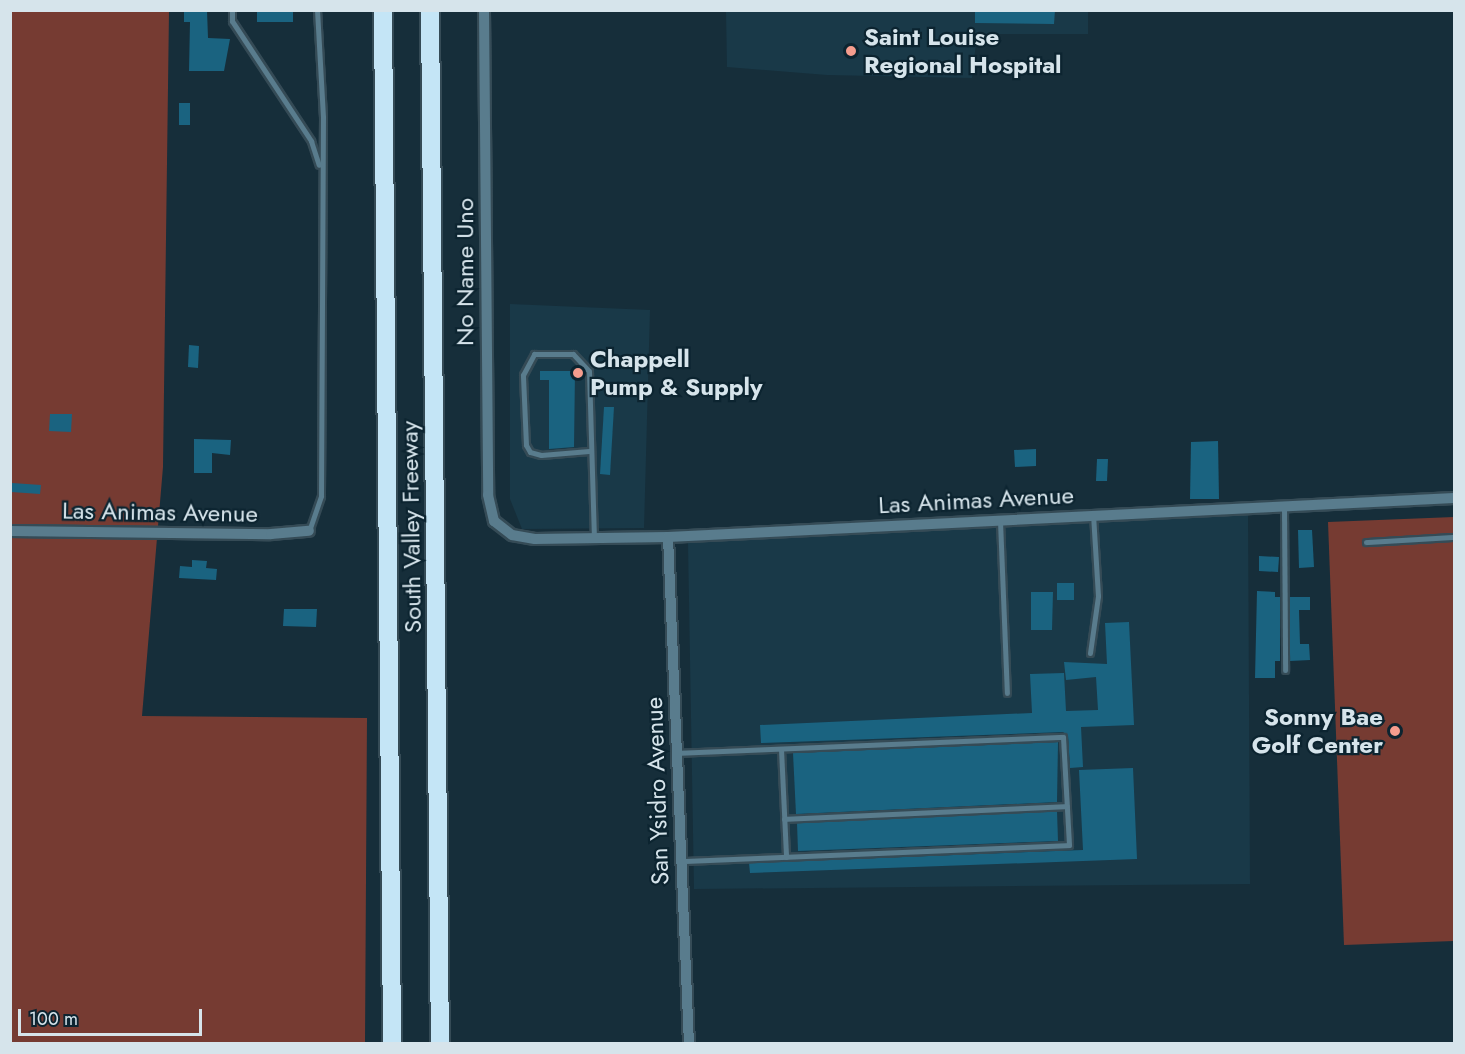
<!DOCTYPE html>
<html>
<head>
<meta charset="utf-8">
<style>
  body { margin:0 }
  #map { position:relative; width:1465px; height:1054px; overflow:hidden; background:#162e3a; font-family:Jost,sans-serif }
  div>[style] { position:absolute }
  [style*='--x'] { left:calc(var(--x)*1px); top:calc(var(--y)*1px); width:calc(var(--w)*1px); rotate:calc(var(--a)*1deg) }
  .built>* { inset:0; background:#193948 }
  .green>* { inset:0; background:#763b32 }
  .building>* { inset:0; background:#1a6380 }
  .roads { filter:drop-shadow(2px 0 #354b56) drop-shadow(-2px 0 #354b56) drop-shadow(0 2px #354b56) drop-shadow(0 -2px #354b56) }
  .lane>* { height:5px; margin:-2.5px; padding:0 2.5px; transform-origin:2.5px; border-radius:2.5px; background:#597c8d }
  .street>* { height:10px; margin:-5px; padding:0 5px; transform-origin:5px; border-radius:5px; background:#597c8d }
  .highway>* { height:18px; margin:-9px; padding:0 9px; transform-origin:9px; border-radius:9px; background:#c4e5f6 }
  .dots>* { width:16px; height:16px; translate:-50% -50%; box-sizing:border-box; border:3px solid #0c2430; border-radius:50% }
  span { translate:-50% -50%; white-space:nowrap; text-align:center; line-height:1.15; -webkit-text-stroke:4.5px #0c2430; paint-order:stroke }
  .poi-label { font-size:24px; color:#d6e4eb; font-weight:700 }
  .left { translate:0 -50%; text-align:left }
  .right { translate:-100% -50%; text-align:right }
  .street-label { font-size:24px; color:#d6e4eb }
  .frame { position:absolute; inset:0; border:12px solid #d6e4eb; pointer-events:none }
  .scale { position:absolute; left:18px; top:1009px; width:184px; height:27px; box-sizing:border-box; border:3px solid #d6e4eb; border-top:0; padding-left:8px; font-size:18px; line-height:21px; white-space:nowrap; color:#d6e4eb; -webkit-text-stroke:4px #0c2430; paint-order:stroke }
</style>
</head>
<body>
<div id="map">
  <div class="built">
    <i style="clip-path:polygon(726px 11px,1088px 11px,1088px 34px,977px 34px,972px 78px,827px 75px,727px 67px)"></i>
    <i style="clip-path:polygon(510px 304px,650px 310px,644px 528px,522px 529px,510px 499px)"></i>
    <i style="clip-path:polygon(1248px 514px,1250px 884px,694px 889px,688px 543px)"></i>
  </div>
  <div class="green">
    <i style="clip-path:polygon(10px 11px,169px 11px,163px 467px,142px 716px,367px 718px,365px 1043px,11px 1043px)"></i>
    <i style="clip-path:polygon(1454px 517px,1454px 941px,1344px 945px,1328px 522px)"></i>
  </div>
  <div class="building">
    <i style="clip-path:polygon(184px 10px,207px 10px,208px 38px,230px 39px,224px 71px,189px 71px,190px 22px,184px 22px)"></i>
    <i style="clip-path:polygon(257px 10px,293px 10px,293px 22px,257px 22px)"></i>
    <i style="clip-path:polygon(975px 10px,1055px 10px,1054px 24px,975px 23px)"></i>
    <i style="clip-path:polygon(179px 103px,190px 103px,190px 125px,179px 125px)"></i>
    <i style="clip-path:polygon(189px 345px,199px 346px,198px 368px,188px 367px)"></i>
    <i style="clip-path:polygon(540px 371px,575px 371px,574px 447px,549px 449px,549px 380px,540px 380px)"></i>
    <i style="clip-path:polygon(604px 407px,614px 407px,610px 475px,600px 474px)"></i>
    <i style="clip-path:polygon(50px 414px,72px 414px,71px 432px,49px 431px)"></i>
    <i style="clip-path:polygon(194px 439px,231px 440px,230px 455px,212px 453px,212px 473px,194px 473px)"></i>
    <i style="clip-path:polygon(1218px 441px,1219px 499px,1190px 499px,1191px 442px)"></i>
    <i style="clip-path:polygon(1036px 449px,1036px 466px,1015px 467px,1014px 450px)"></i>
    <i style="clip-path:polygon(1097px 459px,1108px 459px,1107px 481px,1096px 481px)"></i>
    <i style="clip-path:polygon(12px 483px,41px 485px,40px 494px,11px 492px)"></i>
    <i style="clip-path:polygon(1298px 530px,1312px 530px,1314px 567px,1299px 568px)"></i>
    <i style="clip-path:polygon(1259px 556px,1279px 557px,1278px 572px,1259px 571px)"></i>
    <i style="clip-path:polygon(192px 560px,207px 561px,206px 568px,217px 569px,216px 580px,179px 578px,180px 566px,192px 567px)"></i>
    <i style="clip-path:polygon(1057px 583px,1074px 583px,1074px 600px,1057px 600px)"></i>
    <i style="clip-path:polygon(1257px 591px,1275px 592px,1275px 597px,1280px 597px,1280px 661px,1275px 661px,1275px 678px,1255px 678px)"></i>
    <i style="clip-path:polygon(1031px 592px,1053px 592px,1052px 630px,1031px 630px)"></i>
    <i style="clip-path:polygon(1289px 597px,1310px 597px,1310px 610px,1299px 610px,1300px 644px,1309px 644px,1310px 660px,1290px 661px)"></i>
    <i style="clip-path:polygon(284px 609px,317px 609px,316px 627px,283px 626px)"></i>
    <i style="clip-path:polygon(1129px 622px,1134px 725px,1081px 727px,1083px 767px,1070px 768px,1068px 736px,1063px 732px,761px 743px,760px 725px,1032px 713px,1030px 674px,1064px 673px,1066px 711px,1098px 710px,1096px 677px,1066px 680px,1064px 662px,1107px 664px,1105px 623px)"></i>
    <i style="clip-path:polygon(1058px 742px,1057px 802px,796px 814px,793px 753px)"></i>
    <i style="clip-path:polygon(1133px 768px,1137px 859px,750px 873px,749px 863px,1083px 850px,1079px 770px)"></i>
    <i style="clip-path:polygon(1057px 811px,1058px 841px,798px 851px,797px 823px)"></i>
  </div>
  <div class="roads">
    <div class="lane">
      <i style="--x:232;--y:10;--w:11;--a:90"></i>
      <i style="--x:232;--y:21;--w:144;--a:56.6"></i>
      <i style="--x:311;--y:141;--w:25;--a:72"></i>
      <i style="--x:589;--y:451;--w:48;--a:175.2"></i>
      <i style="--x:541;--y:455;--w:11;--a:-165"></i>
      <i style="--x:530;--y:452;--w:8;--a:-120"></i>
      <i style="--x:526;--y:445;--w:70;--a:-92.5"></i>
      <i style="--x:523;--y:375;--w:24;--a:-62"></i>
      <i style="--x:534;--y:354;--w:39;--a:0"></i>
      <i style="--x:573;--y:354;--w:23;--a:47"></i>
      <i style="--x:589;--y:371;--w:167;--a:88.3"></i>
      <i style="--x:1284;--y:507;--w:163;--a:89.6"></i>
      <i style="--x:1000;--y:521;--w:172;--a:87.7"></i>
      <i style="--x:309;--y:531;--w:37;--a:-71"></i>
      <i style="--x:321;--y:496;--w:379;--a:-89.7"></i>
      <i style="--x:323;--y:117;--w:107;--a:-93.2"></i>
      <i style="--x:1366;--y:542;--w:88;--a:-3.3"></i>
      <i style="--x:1090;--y:653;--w:58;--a:-82"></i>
      <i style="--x:1098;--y:596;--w:81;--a:-93.5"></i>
      <i style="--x:781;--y:749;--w:108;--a:87.3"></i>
      <i style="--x:677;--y:753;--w:386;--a:-2.4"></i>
      <i style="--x:1063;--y:737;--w:108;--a:86.8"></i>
      <i style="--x:1069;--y:845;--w:388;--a:177.6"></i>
      <i style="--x:784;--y:819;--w:283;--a:-2.6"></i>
    </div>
    <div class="street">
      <i style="--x:484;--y:10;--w:485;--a:89.5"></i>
      <i style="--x:488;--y:495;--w:27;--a:77"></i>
      <i style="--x:494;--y:521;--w:23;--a:38"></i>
      <i style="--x:512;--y:535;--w:23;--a:10"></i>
      <i style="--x:535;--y:539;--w:133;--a:-0.9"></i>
      <i style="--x:668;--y:537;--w:787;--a:-2.84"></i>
      <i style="--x:10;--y:531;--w:261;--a:0.7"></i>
      <i style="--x:271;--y:534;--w:38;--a:-5"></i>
      <i style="--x:668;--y:537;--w:507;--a:87.63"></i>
    </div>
    <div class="highway">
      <i style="--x:383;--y:10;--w:1034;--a:89.5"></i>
      <i style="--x:430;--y:10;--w:1034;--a:89.45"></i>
    </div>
  </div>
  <div class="dots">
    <i style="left:851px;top:51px;background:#f59d8e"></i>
    <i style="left:578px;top:373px;background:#f59d8e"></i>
    <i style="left:1395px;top:731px;background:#f59d8e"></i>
  </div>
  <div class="poi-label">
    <span class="left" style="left:864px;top:51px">Saint Louise<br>Regional Hospital</span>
    <span class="left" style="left:590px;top:373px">Chappell<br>Pump &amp; Supply</span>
    <span class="right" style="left:1383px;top:731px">Sonny Bae<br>Golf Center</span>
  </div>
  <div class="street-label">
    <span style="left:465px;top:272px;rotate:-90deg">No Name Uno</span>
    <span style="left:976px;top:500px;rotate:-3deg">Las Animas Avenue</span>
    <span style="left:160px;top:512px;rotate:1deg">Las Animas Avenue</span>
    <span style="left:411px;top:527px;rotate:-91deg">South Valley Freeway</span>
    <span style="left:657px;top:791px;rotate:-92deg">San Ysidro Avenue</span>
  </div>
  <div class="frame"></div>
  <div class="scale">100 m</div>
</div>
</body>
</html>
